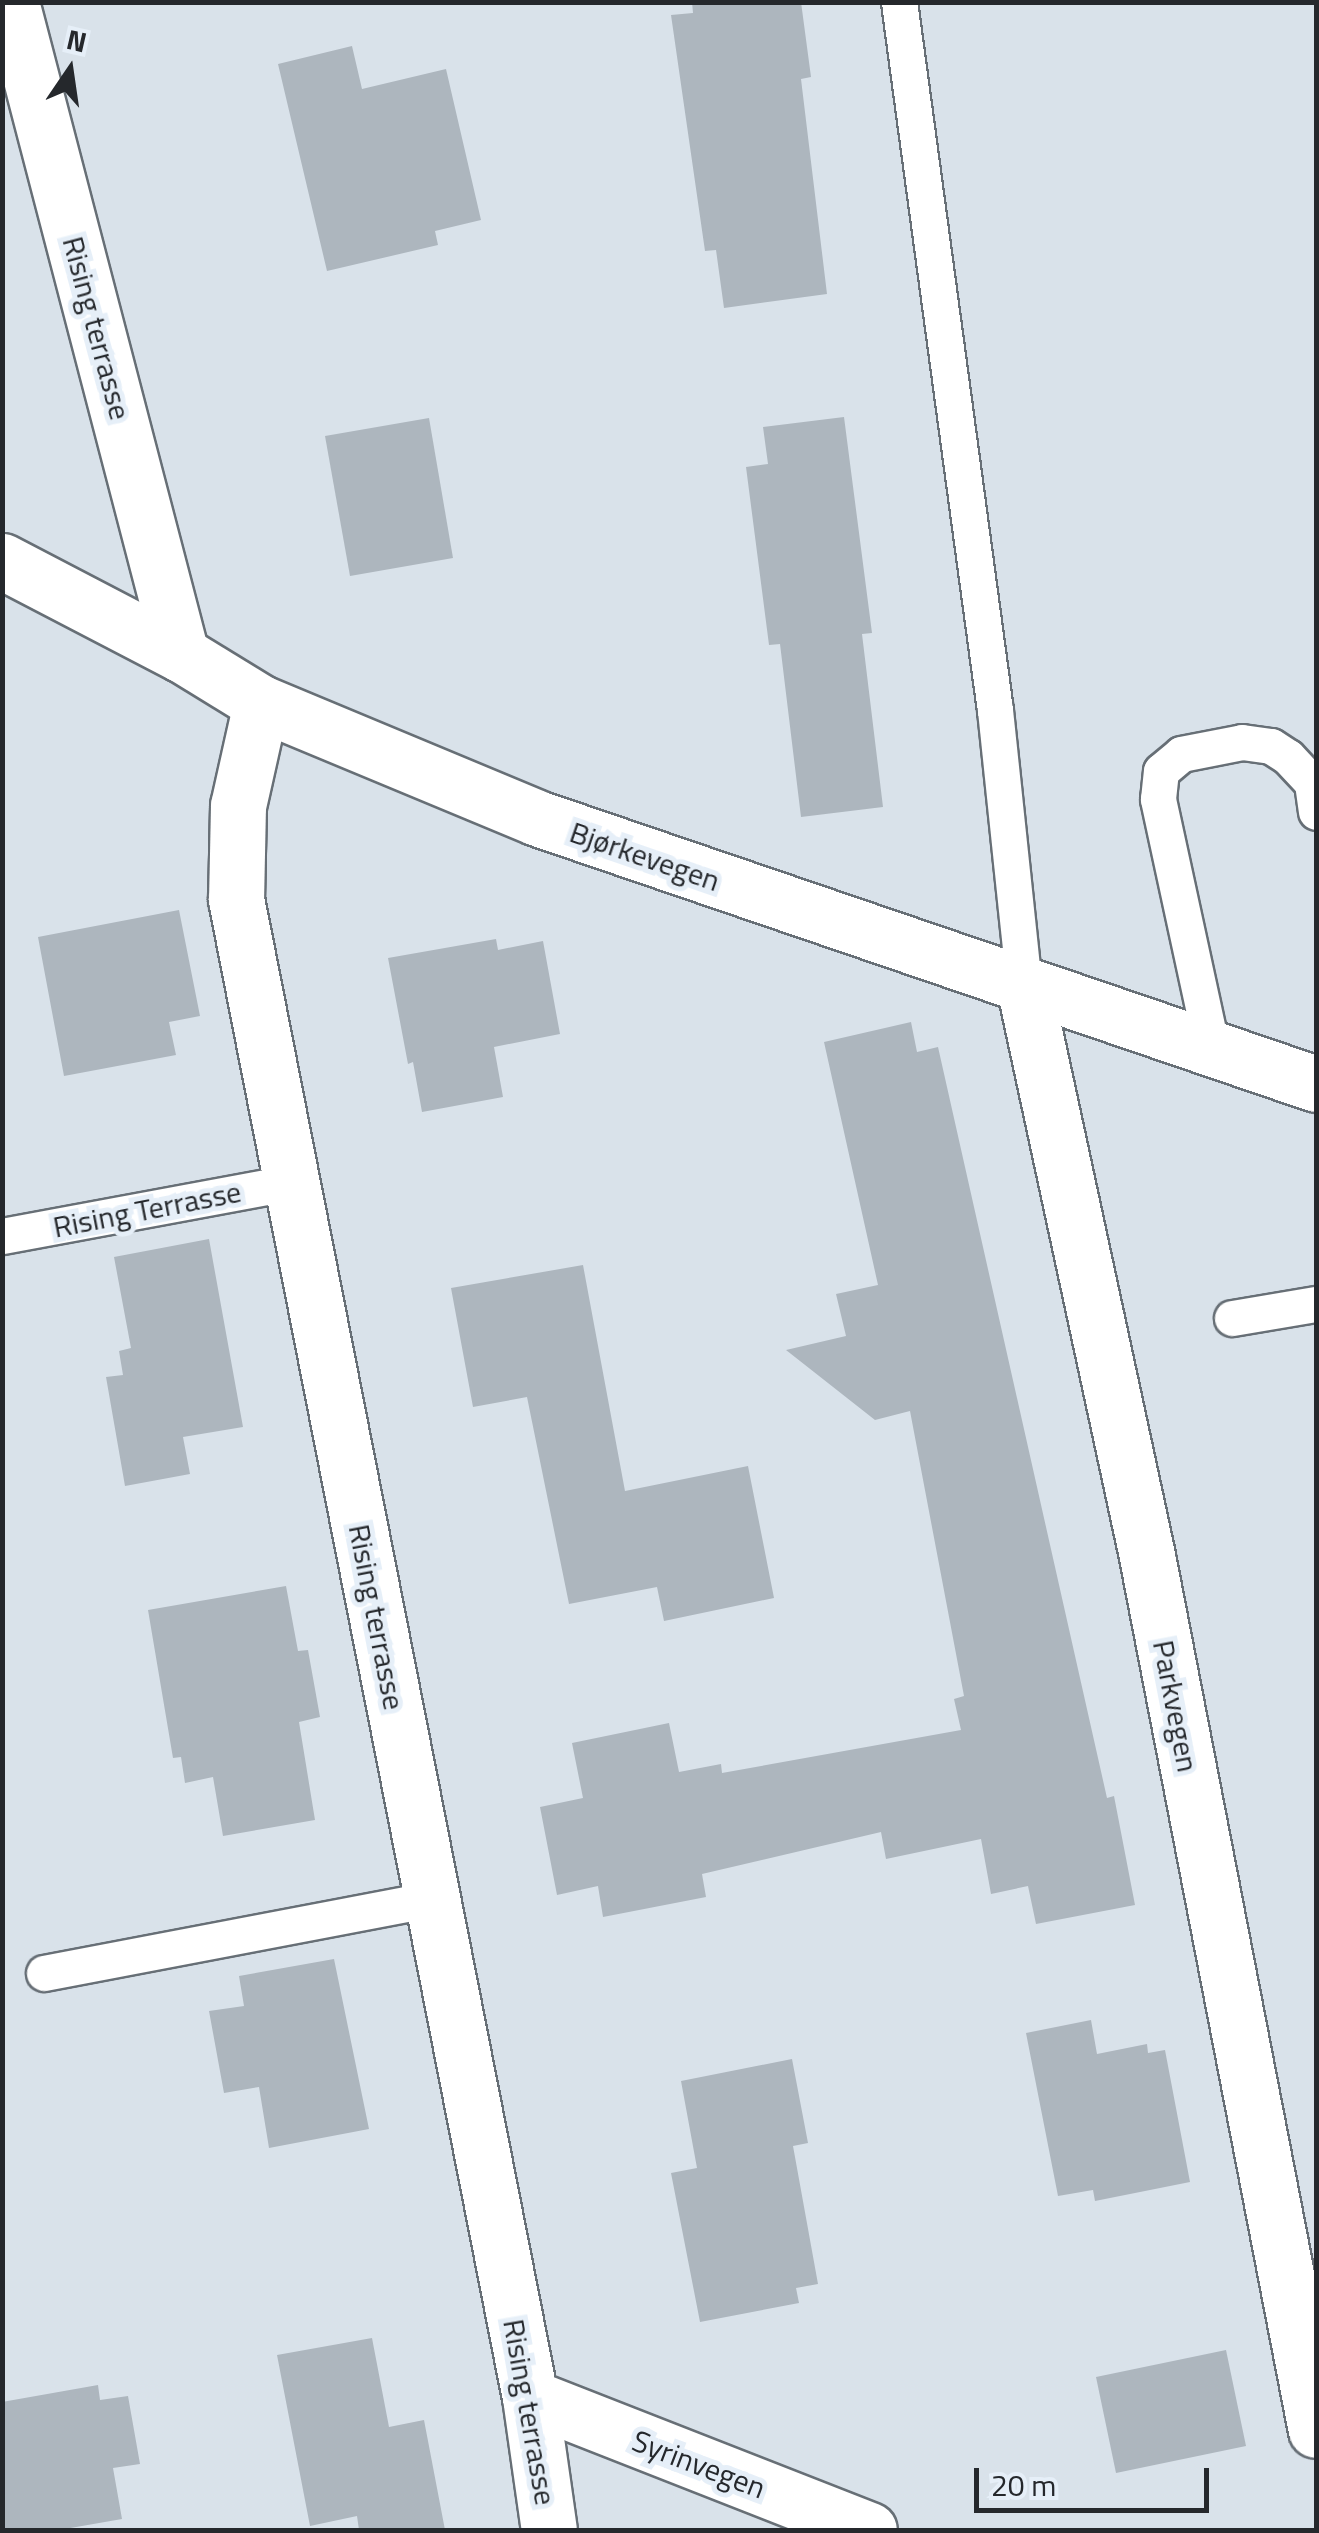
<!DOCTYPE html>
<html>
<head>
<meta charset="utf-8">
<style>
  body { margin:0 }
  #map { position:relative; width:1319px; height:2533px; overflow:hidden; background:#d9e2ea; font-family:"Titillium Web",sans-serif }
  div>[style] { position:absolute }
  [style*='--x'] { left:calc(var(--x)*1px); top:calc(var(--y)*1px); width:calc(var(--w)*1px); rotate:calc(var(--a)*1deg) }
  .building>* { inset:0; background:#adb6be }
  .roads { filter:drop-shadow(2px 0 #676f76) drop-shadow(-2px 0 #676f76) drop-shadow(0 2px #676f76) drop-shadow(0 -2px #676f76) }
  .lane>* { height:35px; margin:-17.5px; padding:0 17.5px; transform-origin:17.5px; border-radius:17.5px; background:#fff }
  .street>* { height:55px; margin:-27.5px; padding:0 27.5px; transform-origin:27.5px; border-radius:27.5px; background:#fff }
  span { translate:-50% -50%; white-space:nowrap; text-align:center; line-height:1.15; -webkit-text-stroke:10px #e6eff8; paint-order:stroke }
  .street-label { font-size:30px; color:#25282c }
  .frame { position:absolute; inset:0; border:5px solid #25282c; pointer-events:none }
  .north { position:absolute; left:20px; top:20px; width:100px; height:100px; -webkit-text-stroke:8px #e6eff8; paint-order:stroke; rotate:13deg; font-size:28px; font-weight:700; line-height:40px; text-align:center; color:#25282c }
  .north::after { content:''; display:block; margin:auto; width:35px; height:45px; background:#25282c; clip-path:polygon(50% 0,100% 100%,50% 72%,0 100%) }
  .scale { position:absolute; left:974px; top:2468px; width:235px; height:45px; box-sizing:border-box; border:5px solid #25282c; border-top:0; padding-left:12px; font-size:30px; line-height:35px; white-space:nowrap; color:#25282c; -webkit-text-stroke:8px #e6eff8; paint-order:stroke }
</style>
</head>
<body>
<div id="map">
  <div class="building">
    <i style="clip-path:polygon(692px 2px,801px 2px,811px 77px,801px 79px,827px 294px,724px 308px,716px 250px,705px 251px,671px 15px,693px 13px)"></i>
    <i style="clip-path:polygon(352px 46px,362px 89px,446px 69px,481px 220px,435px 231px,438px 245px,327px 271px,278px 64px)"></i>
    <i style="clip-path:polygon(844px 417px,872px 633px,862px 634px,883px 807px,801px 817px,780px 644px,769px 645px,746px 467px,768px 464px,763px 427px)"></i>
    <i style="clip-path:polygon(429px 418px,453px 558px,350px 576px,325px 436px)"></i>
    <i style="clip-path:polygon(179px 910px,200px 1016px,169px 1022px,176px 1055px,64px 1076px,38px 937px)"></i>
    <i style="clip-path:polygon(496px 939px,498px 950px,543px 941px,560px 1034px,494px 1047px,503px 1097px,422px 1112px,413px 1062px,408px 1064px,388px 958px)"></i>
    <i style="clip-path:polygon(911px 1022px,917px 1052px,938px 1047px,1107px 1798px,1114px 1796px,1135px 1905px,1036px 1924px,1028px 1886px,991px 1894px,981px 1839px,886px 1859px,881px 1832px,702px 1874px,706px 1897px,603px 1917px,598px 1886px,557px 1895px,540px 1807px,583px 1798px,572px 1743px,669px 1723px,679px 1772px,721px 1764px,722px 1773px,961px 1730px,954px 1699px,964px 1696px,910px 1411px,875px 1420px,786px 1350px,846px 1336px,836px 1294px,878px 1285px,824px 1042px)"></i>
    <i style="clip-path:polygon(209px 1239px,243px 1427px,183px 1437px,190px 1474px,125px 1486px,106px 1377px,123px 1375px,119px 1351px,131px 1348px,114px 1257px)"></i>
    <i style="clip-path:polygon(583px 1265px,625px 1491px,748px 1466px,774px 1598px,664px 1621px,657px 1587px,569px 1604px,527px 1397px,473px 1407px,451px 1288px)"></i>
    <i style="clip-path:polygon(286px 1586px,298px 1651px,308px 1650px,320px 1717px,299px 1722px,315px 1820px,223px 1836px,213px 1777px,185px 1783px,181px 1757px,173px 1758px,148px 1610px)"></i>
    <i style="clip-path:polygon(334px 1959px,369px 2129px,269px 2148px,259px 2087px,224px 2093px,209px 2011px,244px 2006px,239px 1976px)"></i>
    <i style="clip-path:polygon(1091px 2020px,1097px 2054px,1147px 2044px,1148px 2053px,1165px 2050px,1190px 2182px,1095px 2201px,1093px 2190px,1058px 2196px,1026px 2033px)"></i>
    <i style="clip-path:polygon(792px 2059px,808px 2143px,793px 2146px,818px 2284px,796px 2288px,799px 2303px,700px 2322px,671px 2173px,697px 2168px,681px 2081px)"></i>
    <i style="clip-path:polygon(372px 2338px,389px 2427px,424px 2420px,445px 2530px,359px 2530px,357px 2516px,310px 2526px,277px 2355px)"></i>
    <i style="clip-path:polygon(1226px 2350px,1246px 2446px,1116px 2473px,1096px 2377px)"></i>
    <i style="clip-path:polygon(98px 2385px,100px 2400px,128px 2396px,140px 2464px,113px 2468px,122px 2519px,59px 2530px,2px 2530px,2px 2402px)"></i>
  </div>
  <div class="roads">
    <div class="lane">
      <i style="--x:899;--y:2;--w:714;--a:82.28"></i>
      <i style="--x:995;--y:710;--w:277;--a:84"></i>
      <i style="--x:1212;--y:1049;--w:256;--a:-102.2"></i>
      <i style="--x:1158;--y:799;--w:28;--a:-84"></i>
      <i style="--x:1161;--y:771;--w:26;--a:-40"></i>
      <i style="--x:1181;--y:754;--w:62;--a:-11.1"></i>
      <i style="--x:1242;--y:742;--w:29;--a:8"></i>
      <i style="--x:1271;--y:746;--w:20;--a:33"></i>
      <i style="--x:1288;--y:757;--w:35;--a:47"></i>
      <i style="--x:1312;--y:783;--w:29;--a:82"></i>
      <i style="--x:2;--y:1236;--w:295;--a:-10.5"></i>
      <i style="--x:1232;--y:1318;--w:85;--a:-9.5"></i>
      <i style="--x:44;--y:1973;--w:395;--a:-10.8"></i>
    </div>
    <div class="street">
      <i style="--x:11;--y:2;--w:674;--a:75.39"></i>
      <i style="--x:2;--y:561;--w:202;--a:27.5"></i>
      <i style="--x:181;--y:654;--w:94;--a:31.5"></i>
      <i style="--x:261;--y:703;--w:299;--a:22.6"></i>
      <i style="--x:537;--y:818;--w:823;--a:18.85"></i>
      <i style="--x:261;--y:703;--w:106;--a:102.6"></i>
      <i style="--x:238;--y:806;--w:93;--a:91.2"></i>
      <i style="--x:236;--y:899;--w:1527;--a:78.9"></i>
      <i style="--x:530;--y:2397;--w:134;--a:81.9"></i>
      <i style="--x:1024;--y:985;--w:584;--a:77.84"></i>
      <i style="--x:1147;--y:1556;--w:890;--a:79.06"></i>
      <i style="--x:530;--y:2397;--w:364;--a:21.4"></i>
    </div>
  </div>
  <div class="street-label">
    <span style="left:97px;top:328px;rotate:75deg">Rising terrasse</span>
    <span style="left:645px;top:856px;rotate:19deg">Bjørkevegen</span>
    <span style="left:147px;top:1209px;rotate:-11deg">Rising Terrasse</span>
    <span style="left:377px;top:1617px;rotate:79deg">Rising terrasse</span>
    <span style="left:1176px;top:1706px;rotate:79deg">Parkvegen</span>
    <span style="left:530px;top:2412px;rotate:80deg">Rising terrasse</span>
    <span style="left:699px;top:2464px;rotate:21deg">Syrinvegen</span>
  </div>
  <div class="frame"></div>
  <div class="north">N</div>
  <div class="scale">20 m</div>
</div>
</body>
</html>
